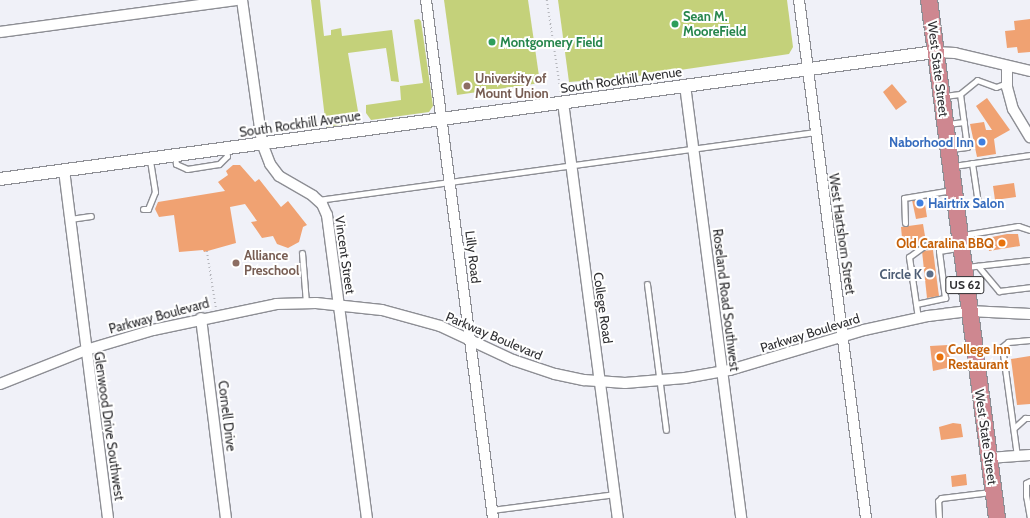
<!DOCTYPE html>
<html>
<head>
<meta charset="utf-8">
<style>
  body { margin:0 }
  #map { position:relative; width:1030px; height:518px; overflow:hidden; background:#f0f1f8; font-family:Cabin,sans-serif }
  div>[style] { position:absolute }
  [style*='--x'] { left:calc(var(--x)*1px); top:calc(var(--y)*1px); width:calc(var(--w)*1px); rotate:calc(var(--a)*1deg) }
  .green>* { inset:0; background:#c4d17a }
  .building>* { inset:0; background:#f0a272 }
  .path>* { height:1.5px; margin-top:-0.75px; transform-origin:0; background:repeating-linear-gradient(90deg,#b5b6bc 0 1px,transparent 0 4px) }
  .roads { filter:drop-shadow(1px 0 #8d8e94) drop-shadow(-1px 0 #8d8e94) drop-shadow(0 1px #8d8e94) drop-shadow(0 -1px #8d8e94) }
  .service>* { height:5px; margin:-2.5px; padding:0 2.5px; transform-origin:2.5px; border-radius:2.5px; background:#fff }
  .minor>* { height:10px; margin:-5px; padding:0 5px; transform-origin:5px; border-radius:5px; background:#fff }
  .tertiary>* { height:12px; margin:-6px; padding:0 6px; transform-origin:6px; border-radius:6px; background:#fff }
  .trunk>* { height:16px; margin:-8px; padding:0 8px; transform-origin:8px; border-radius:8px; background:#ce8790 }
  .dots>* { width:11px; height:11px; translate:-50% -50%; box-sizing:border-box; border:2px solid #fff; border-radius:50% }
  span { translate:-50% -50%; white-space:nowrap; text-align:center; line-height:1.15; -webkit-text-stroke:4px #fff; paint-order:stroke }
  .shield-label span { padding:1px 3px; background:#fff; border:1px solid; border-radius:3px; -webkit-text-stroke-width:0 }
  .shield-label { font-size:12px; color:#2f2f32; font-weight:700 }
  .leisure-label { font-size:13px; color:#27864d; font-weight:700 }
  .left { translate:0 -50%; text-align:left }
  .street-label { font-size:13px; color:#2f2f32 }
  .education-label { font-size:13px; color:#785e54; font-weight:700 }
  .shop-label { font-size:13px; color:#366cbe; font-weight:700 }
  .right { translate:-100% -50%; text-align:right }
  .food-label { font-size:13px; color:#c56008; font-weight:700 }
  .service-label { font-size:13px; color:#4e5e75; font-weight:700 }
</style>
</head>
<body>
<div id="map">
  <div class="green">
    <i style="clip-path:polygon(311px 0,320px 0,324px 36px,331px 35px,331px 30px,341px 28px,342px 36px,392px 30px,399px 82px,391px 81px,386px 48px,348px 53px,359px 117px,354px 123px,326px 127px)"></i>
    <i style="clip-path:polygon(444px 0,528px 0,540px 83px,457px 95px)"></i>
    <i style="clip-path:polygon(558px 0,787px 0,793px 47px,789px 54px,632px 77px,569px 82px)"></i>
    <i style="clip-path:polygon(419px 19px,421px 21px,433px 106px,429px 112px,371px 120px,366px 113px,366px 105px,401px 100px,400px 86px,423px 83px,414px 20px)"></i>
  </div>
  <div class="building">
    <i style="clip-path:polygon(1030px 19px,1030px 52px,1018px 53px,1017px 47px,1007px 48px,1005px 31px,1015px 30px,1014px 21px)"></i>
    <i style="clip-path:polygon(892px 84px,907px 102px,896px 110px,883px 92px)"></i>
    <i style="clip-path:polygon(987px 98px,1010px 130px,994px 139px,996px 154px,977px 157px,970px 124px,984px 122px,986px 130px,992px 130px,976px 106px)"></i>
    <i style="clip-path:polygon(233px 165px,240px 165px,255px 182px,259px 179px,281px 207px,288px 201px,307px 225px,303px 227px,299px 242px,288px 248px,277px 244px,273px 236px,262px 238px,251px 222px,257px 221px,245px 204px,230px 207px,236px 243px,204px 252px,203px 250px,179px 252px,174px 215px,159px 217px,155px 209px,158px 202px,225px 191px,218px 182px,228px 175px,226px 171px)"></i>
    <i style="clip-path:polygon(1014px 183px,1016px 197px,995px 200px,993px 186px)"></i>
    <i style="clip-path:polygon(924px 198px,927px 217px,916px 219px,912px 200px)"></i>
    <i style="clip-path:polygon(923px 224px,925px 236px,916px 247px,903px 249px,901px 227px)"></i>
    <i style="clip-path:polygon(1007px 234px,1018px 234px,1020px 246px,989px 251px,987px 238px)"></i>
    <i style="clip-path:polygon(933px 250px,939px 296px,927px 298px,922px 251px)"></i>
    <i style="clip-path:polygon(948px 345px,951px 367px,933px 371px,930px 346px)"></i>
    <i style="clip-path:polygon(1030px 356px,1030px 404px,1017px 405px,1011px 359px)"></i>
    <i style="clip-path:polygon(953px 423px,961px 424px,963px 437px,941px 440px,939px 427px)"></i>
    <i style="clip-path:polygon(966px 474px,967px 485px,952px 487px,951px 476px)"></i>
  </div>
  <div class="path">
    <i style="--x:547;--y:0;--w:94;--a:81.4"></i>
    <i style="--x:207;--y:251;--w:57;--a:80.9"></i>
  </div>
  <div class="roads">
    <div class="service">
      <i style="--x:944;--y:96;--w:16;--a:-7"></i>
      <i style="--x:947;--y:124;--w:17;--a:-7"></i>
      <i style="--x:951;--y:149;--w:16;--a:-7"></i>
      <i style="--x:967;--y:147;--w:53;--a:-97.5"></i>
      <i style="--x:960;--y:94;--w:22;--a:-39"></i>
      <i style="--x:977;--y:80;--w:20;--a:20"></i>
      <i style="--x:996;--y:87;--w:12;--a:-20"></i>
      <i style="--x:175;--y:156;--w:8;--a:83"></i>
      <i style="--x:176;--y:164;--w:12;--a:24"></i>
      <i style="--x:187;--y:169;--w:32;--a:-9"></i>
      <i style="--x:219;--y:164;--w:11;--a:-45"></i>
      <i style="--x:227;--y:156;--w:8;--a:-97"></i>
      <i style="--x:972;--y:163;--w:40;--a:81.5"></i>
      <i style="--x:953;--y:166;--w:78;--a:-8.1"></i>
      <i style="--x:318;--y:200;--w:502;--a:-7.79"></i>
      <i style="--x:143;--y:209;--w:5;--a:0"></i>
      <i style="--x:148;--y:209;--w:18;--a:-68"></i>
      <i style="--x:155;--y:192;--w:33;--a:-99"></i>
      <i style="--x:70;--y:219;--w:21;--a:-8"></i>
      <i style="--x:905;--y:223;--w:25;--a:-92"></i>
      <i style="--x:904;--y:198;--w:49;--a:-9.5"></i>
      <i style="--x:963;--y:235;--w:56;--a:-9.3"></i>
      <i style="--x:1018;--y:226;--w:13;--a:18"></i>
      <i style="--x:302;--y:253;--w:50;--a:85.4"></i>
      <i style="--x:978;--y:266;--w:33;--a:50"></i>
      <i style="--x:999;--y:291;--w:31;--a:-7"></i>
      <i style="--x:966;--y:267;--w:64;--a:-6.2"></i>
      <i style="--x:647;--y:284;--w:147;--a:82.6"></i>
      <i style="--x:916;--y:304;--w:30;--a:-12"></i>
      <i style="--x:945;--y:298;--w:47;--a:-97.3"></i>
      <i style="--x:918;--y:318;--w:62;--a:-98.4"></i>
      <i style="--x:909;--y:257;--w:19;--a:-36"></i>
      <i style="--x:924;--y:246;--w:11;--a:-10"></i>
      <i style="--x:935;--y:244;--w:4;--a:14"></i>
      <i style="--x:939;--y:245;--w:6;--a:90"></i>
      <i style="--x:939;--y:251;--w:20;--a:-9"></i>
      <i style="--x:1014;--y:428;--w:15;--a:-42"></i>
      <i style="--x:1025;--y:418;--w:5;--a:0"></i>
      <i style="--x:1017;--y:456;--w:110;--a:-97.8"></i>
      <i style="--x:1002;--y:347;--w:8;--a:-40"></i>
      <i style="--x:1008;--y:342;--w:22;--a:-5"></i>
      <i style="--x:492;--y:510;--w:124;--a:-7.4"></i>
      <i style="--x:939;--y:518;--w:17;--a:-93"></i>
      <i style="--x:938;--y:501;--w:4;--a:-45"></i>
      <i style="--x:941;--y:498;--w:50;--a:-6.8"></i>
      <i style="--x:1030;--y:518;--w:22;--a:-100"></i>
      <i style="--x:1026;--y:496;--w:13;--a:-90"></i>
      <i style="--x:1026;--y:483;--w:4;--a:-27"></i>
    </div>
    <div class="minor">
      <i style="--x:242;--y:0;--w:144;--a:82"></i>
      <i style="--x:262;--y:143;--w:22;--a:69"></i>
      <i style="--x:270;--y:164;--w:15;--a:53"></i>
      <i style="--x:279;--y:176;--w:39;--a:30"></i>
      <i style="--x:313;--y:196;--w:12;--a:42"></i>
      <i style="--x:322;--y:204;--w:12;--a:66"></i>
      <i style="--x:327;--y:215;--w:306;--a:82.5"></i>
      <i style="--x:426;--y:0;--w:522;--a:82.63"></i>
      <i style="--x:799;--y:0;--w:522;--a:82.63"></i>
      <i style="--x:0;--y:32;--w:239;--a:-7.7"></i>
      <i style="--x:935;--y:52;--w:20;--a:3"></i>
      <i style="--x:955;--y:53;--w:77;--a:13.5"></i>
      <i style="--x:1007;--y:67;--w:20;--a:90"></i>
      <i style="--x:1007;--y:87;--w:23;--a:75"></i>
      <i style="--x:1013;--y:109;--w:33;--a:59"></i>
      <i style="--x:685;--y:85;--w:437;--a:82.6"></i>
      <i style="--x:563;--y:102;--w:420;--a:82.5"></i>
      <i style="--x:64;--y:170;--w:351;--a:82.8"></i>
      <i style="--x:201;--y:318;--w:202;--a:82.9"></i>
      <i style="--x:0;--y:384;--w:92;--a:-21.6"></i>
      <i style="--x:86;--y:350;--w:70;--a:-16.6"></i>
      <i style="--x:153;--y:330;--w:126;--a:-11.9"></i>
      <i style="--x:276;--y:304;--w:40;--a:-1.4"></i>
      <i style="--x:316;--y:303;--w:66;--a:6.1"></i>
      <i style="--x:382;--y:310;--w:60;--a:15.4"></i>
      <i style="--x:440;--y:326;--w:81;--a:25"></i>
      <i style="--x:513;--y:360;--w:44;--a:18.4"></i>
      <i style="--x:555;--y:374;--w:30;--a:12"></i>
      <i style="--x:584;--y:380;--w:41;--a:4.2"></i>
      <i style="--x:625;--y:383;--w:60;--a:-4.8"></i>
      <i style="--x:685;--y:378;--w:46;--a:-10.1"></i>
      <i style="--x:730;--y:370;--w:140;--a:-16.6"></i>
      <i style="--x:864;--y:330;--w:66;--a:-12.3"></i>
      <i style="--x:928;--y:316;--w:41;--a:-7"></i>
      <i style="--x:969;--y:311;--w:61;--a:2.8"></i>
      <i style="--x:989;--y:458;--w:41;--a:-4.2"></i>
    </div>
    <div class="tertiary">
      <i style="--x:0;--y:179;--w:944;--a:-7.74"></i>
    </div>
    <div class="trunk">
      <i style="--x:929;--y:0;--w:522;--a:82.52"></i>
    </div>
  </div>
  <div class="dots">
    <i style="left:675px;top:24px;background:#2e9e5b"></i>
    <i style="left:492px;top:42px;background:#2e9e5b"></i>
    <i style="left:467px;top:86px;background:#8d6e63"></i>
    <i style="left:982px;top:142px;background:#3f7fe0"></i>
    <i style="left:920px;top:203px;background:#3f7fe0"></i>
    <i style="left:1002px;top:243px;background:#e8710a"></i>
    <i style="left:236px;top:263px;background:#8d6e63"></i>
    <i style="left:930px;top:274px;background:#5c6f8a"></i>
    <i style="left:940px;top:357px;background:#e8710a"></i>
  </div>
  <div class="shield-label">
    <span style="left:965px;top:285px">US 62</span>
  </div>
  <div class="leisure-label">
    <span class="left" style="left:683px;top:24px">Sean M.<br>MooreField</span>
    <span class="left" style="left:500px;top:42px">Montgomery Field</span>
  </div>
  <div class="street-label">
    <span style="left:938px;top:69px;rotate:83deg">West State Street</span>
    <span style="left:621px;top:80px;rotate:-8deg">South Rockhill Avenue</span>
    <span style="left:300px;top:124px;rotate:-8deg">South Rockhill Avenue</span>
    <span style="left:842px;top:234px;rotate:82deg">West Hartshorn Street</span>
    <span style="left:345px;top:255px;rotate:82deg">Vincent Street</span>
    <span style="left:473px;top:257px;rotate:83deg">Lilly Road</span>
    <span style="left:726px;top:300px;rotate:83deg">Roseland Road Southwest</span>
    <span style="left:603px;top:308px;rotate:82deg">College Road</span>
    <span style="left:159px;top:316px;rotate:-15deg">Parkway Boulevard</span>
    <span style="left:810px;top:333px;rotate:-17deg">Parkway Boulevard</span>
    <span style="left:494px;top:336px;rotate:23deg">Parkway Boulevard</span>
    <span style="left:227px;top:416px;rotate:83deg">Cornell Drive</span>
    <span style="left:109px;top:426px;rotate:82deg">Glenwood Drive Southwest</span>
    <span style="left:986px;top:437px;rotate:82deg">West State Street</span>
  </div>
  <div class="education-label">
    <span class="left" style="left:475px;top:86px">University of<br>Mount Union</span>
    <span class="left" style="left:244px;top:263px">Alliance<br>Preschool</span>
  </div>
  <div class="shop-label">
    <span class="right" style="left:974px;top:142px">Naborhood Inn</span>
    <span class="left" style="left:928px;top:203px">Hairtrix Salon</span>
  </div>
  <div class="food-label">
    <span class="right" style="left:994px;top:243px">Old Caralina BBQ</span>
    <span class="left" style="left:948px;top:357px">College Inn<br>Restaurant</span>
  </div>
  <div class="service-label">
    <span class="right" style="left:922px;top:274px">Circle K</span>
  </div>
</div>
</body>
</html>
